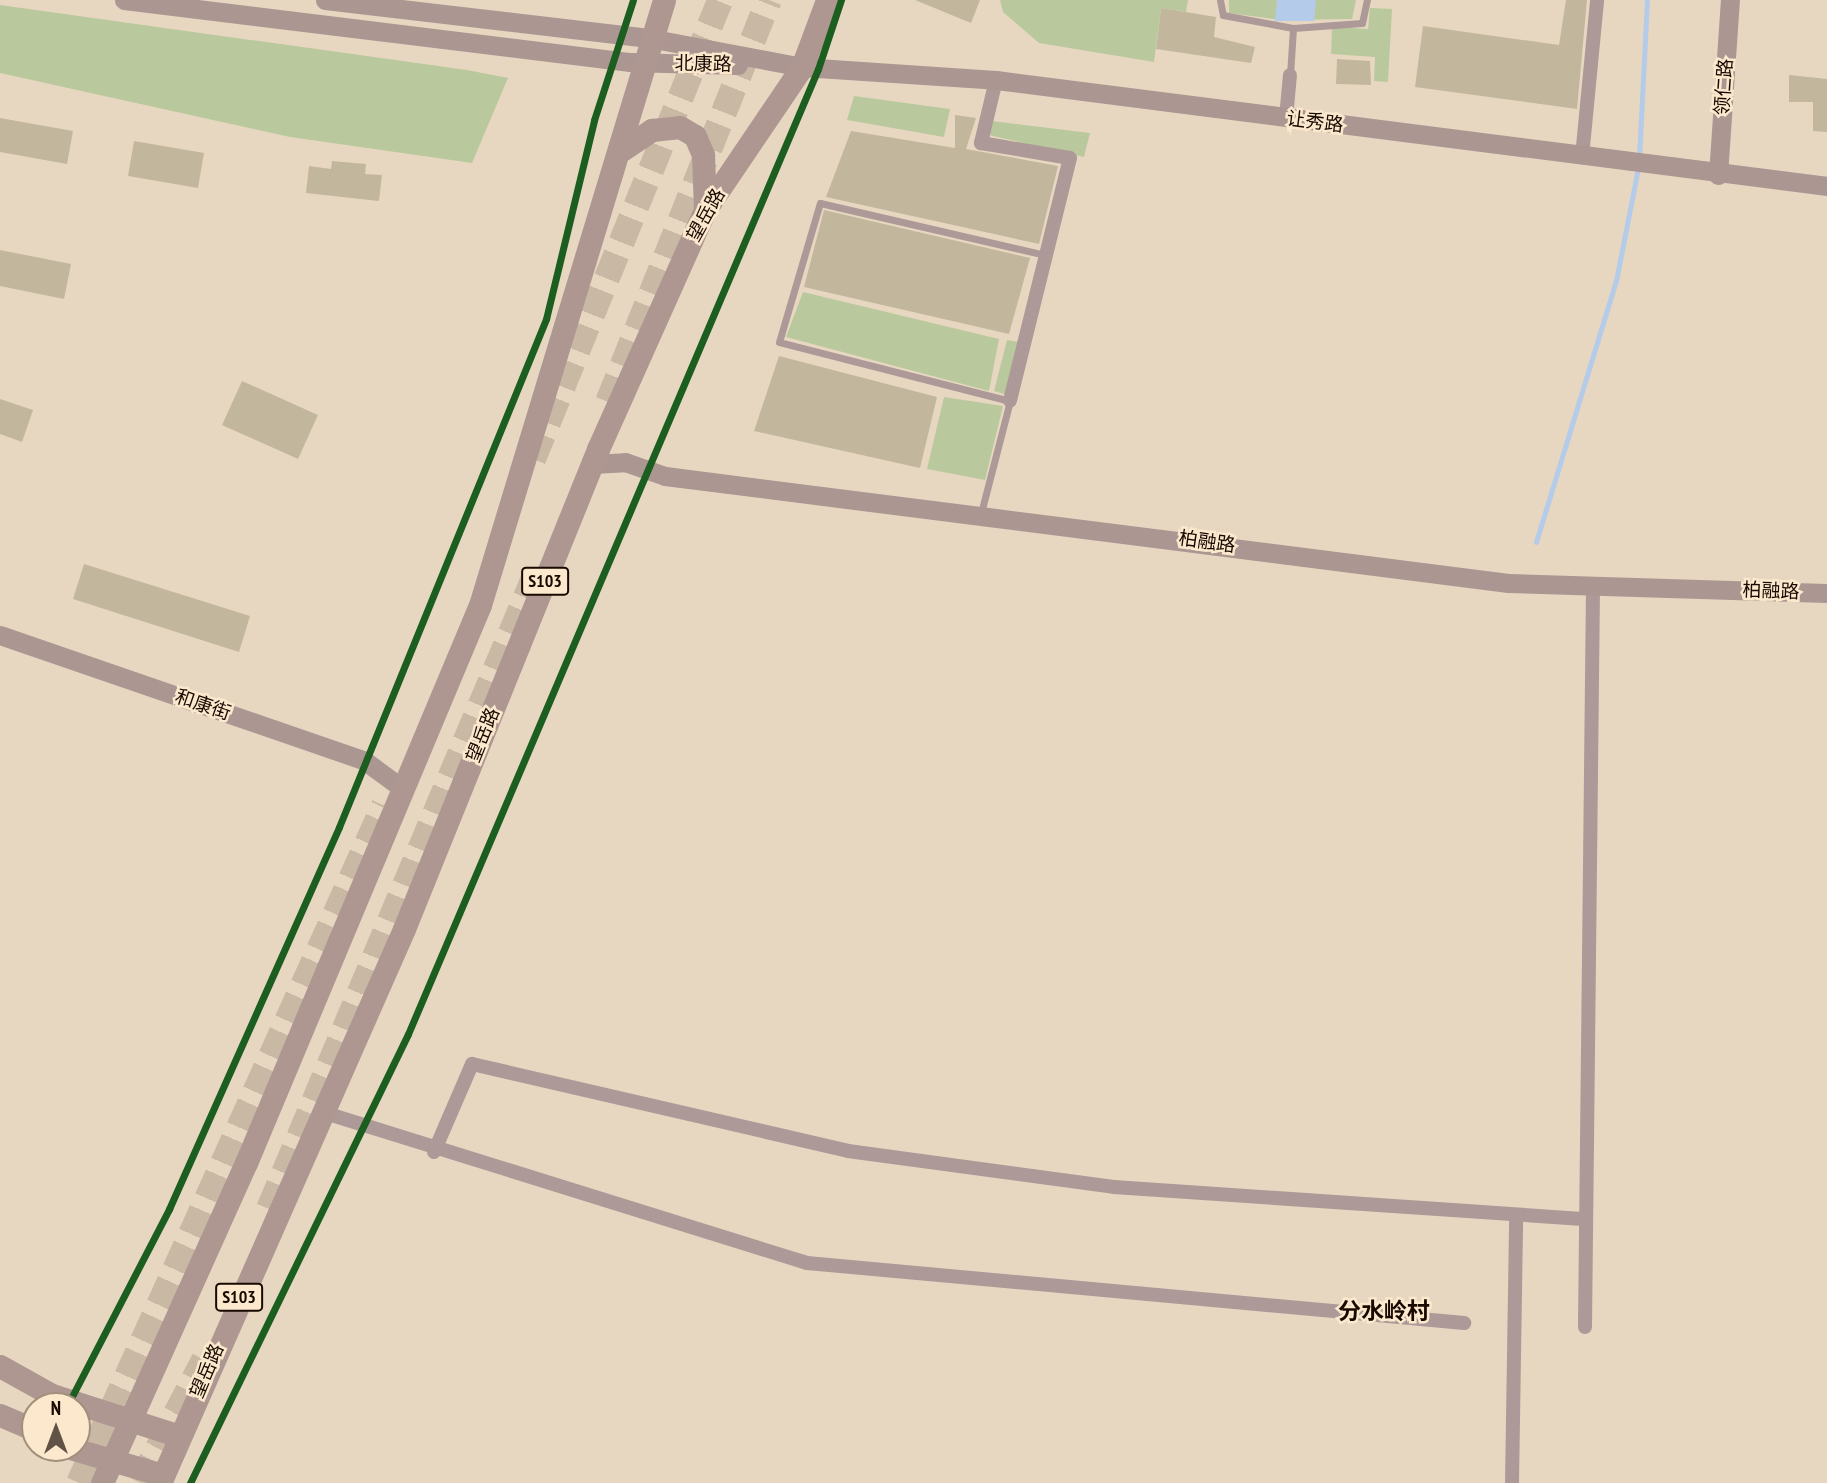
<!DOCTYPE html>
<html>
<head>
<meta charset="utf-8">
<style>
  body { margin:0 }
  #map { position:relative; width:1827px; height:1483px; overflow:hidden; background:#e7d7c1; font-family:"PT Sans Narrow","Noto Sans SC",sans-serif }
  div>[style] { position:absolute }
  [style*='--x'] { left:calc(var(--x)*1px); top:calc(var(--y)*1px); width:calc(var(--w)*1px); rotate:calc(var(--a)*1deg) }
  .green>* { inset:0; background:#bac99d }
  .water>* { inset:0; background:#b4cbe9 }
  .stream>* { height:5px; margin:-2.5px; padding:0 2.5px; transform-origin:2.5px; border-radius:2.5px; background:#b4cbe9 }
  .building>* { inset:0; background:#c2b79d }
  .highway-tunnel>* { height:26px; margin-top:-13px; transform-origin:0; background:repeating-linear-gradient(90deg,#c8b8a4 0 26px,transparent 0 39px) }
  .lane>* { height:7px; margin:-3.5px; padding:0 3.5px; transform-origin:3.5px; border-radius:3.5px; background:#ad9997 }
  .street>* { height:14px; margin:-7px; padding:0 7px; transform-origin:7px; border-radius:7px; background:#ad9997 }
  .secondary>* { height:19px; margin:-9.5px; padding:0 9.5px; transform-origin:9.5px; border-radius:9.5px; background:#ac9692 }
  .primary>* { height:23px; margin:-11.5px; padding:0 11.5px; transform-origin:11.5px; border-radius:11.5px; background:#af9791 }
  .cycleway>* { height:7px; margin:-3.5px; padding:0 3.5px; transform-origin:3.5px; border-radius:3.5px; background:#1b5e20 }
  span { translate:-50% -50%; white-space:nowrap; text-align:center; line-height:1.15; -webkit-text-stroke:5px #fce8cd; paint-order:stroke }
  .shield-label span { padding:2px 5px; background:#fce8cd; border:2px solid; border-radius:5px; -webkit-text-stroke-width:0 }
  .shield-label { font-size:18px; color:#180a00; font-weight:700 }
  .street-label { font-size:19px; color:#180a00 }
  .quarter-label { font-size:23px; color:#180a00; font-weight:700 }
  .north { position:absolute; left:21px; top:1392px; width:70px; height:70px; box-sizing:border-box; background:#fce8cd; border:2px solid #a18f7b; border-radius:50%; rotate:0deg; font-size:19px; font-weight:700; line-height:28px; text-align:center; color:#180a00 }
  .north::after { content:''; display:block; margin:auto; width:24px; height:32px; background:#605244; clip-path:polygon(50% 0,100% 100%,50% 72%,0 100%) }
</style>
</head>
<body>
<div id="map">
  <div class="green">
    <i style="clip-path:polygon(1000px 0,1188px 0,1186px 12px,1161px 8px,1154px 62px,1039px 43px,1003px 12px)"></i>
    <i style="clip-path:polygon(1229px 0,1356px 0,1352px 19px,1281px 20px,1229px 13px)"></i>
    <i style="clip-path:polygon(0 5px,467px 70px,508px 78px,472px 163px,290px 137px,0 73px)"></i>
    <i style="clip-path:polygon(1370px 8px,1392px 9px,1388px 82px,1374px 81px,1375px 57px,1331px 54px,1332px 27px,1368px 29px)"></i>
    <i style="clip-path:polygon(854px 96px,950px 109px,944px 137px,847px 120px)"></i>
    <i style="clip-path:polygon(992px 121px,1090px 133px,1084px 157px,989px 135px)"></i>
    <i style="clip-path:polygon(803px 292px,999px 339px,989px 391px,786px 337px)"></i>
    <i style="clip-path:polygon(1007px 340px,1020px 342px,1007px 395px,994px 391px)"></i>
    <i style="clip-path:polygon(944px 397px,1003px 406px,985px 480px,927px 469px)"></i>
  </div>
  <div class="water">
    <i style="clip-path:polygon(1277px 0,1316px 0,1314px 21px,1275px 21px)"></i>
  </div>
  <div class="stream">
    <i style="--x:1639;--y:158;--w:158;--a:-87.1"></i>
    <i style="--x:1536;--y:542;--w:273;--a:-73"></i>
    <i style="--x:1616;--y:281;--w:115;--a:-79"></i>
  </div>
  <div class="building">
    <i style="clip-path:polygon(915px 0,980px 0,971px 23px)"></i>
    <i style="clip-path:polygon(1566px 0,1587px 0,1577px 109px,1415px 87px,1423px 26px,1559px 45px)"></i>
    <i style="clip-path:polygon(1161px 8px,1216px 17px,1214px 37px,1255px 47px,1251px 63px,1156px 49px)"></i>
    <i style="clip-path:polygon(1337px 59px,1370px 61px,1371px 85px,1336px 84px)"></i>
    <i style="clip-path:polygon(1789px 75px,1827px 79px,1827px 132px,1813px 131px,1813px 102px,1789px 102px)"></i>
    <i style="clip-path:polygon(955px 115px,976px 118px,966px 149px,1058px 166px,1039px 244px,826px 197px,851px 131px,955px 148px)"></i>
    <i style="clip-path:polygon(0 118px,73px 131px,67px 164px,0 152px)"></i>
    <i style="clip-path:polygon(134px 141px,204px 153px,198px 188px,128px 176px)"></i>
    <i style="clip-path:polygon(332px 161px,366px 164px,365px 174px,382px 175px,379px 201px,306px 193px,309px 166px,331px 169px)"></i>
    <i style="clip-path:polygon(824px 210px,1030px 258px,1009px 334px,804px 287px)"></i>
    <i style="clip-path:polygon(0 250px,71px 264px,64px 299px,0 286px)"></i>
    <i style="clip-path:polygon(779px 356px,937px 397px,920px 468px,754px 431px)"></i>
    <i style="clip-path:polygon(242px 381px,318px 415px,298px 459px,222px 425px)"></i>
    <i style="clip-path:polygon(0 399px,33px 410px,22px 442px,0 434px)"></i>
    <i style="clip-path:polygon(84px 564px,250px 616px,239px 652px,73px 599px)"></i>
  </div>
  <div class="highway-tunnel">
    <i style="--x:608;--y:402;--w:433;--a:-68.2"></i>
    <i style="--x:533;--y:459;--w:496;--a:-67.8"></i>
    <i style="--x:269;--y:1209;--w:700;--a:-67.21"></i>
    <i style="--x:79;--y:1483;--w:743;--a:-65.75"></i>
    <i style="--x:140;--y:1483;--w:139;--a:-62.5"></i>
  </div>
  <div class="lane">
    <i style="--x:1220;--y:0;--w:15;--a:79"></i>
    <i style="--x:1223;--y:15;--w:71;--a:10.5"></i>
    <i style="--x:1290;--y:75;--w:47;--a:-86.3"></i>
    <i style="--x:1293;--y:28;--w:69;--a:-4.1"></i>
    <i style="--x:1362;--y:23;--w:24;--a:-78"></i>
    <i style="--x:981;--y:513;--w:116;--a:-75.5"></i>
    <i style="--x:1010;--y:401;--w:238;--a:-165.7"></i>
    <i style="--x:779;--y:342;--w:145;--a:-73.6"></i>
    <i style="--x:820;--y:203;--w:232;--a:13"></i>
  </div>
  <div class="street">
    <i style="--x:996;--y:80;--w:65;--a:103.4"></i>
    <i style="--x:981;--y:143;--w:90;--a:9.6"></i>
    <i style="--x:1070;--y:158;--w:250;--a:103.9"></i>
    <i style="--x:1286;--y:118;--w:43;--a:-84.7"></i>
    <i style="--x:1582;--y:157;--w:158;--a:-84.5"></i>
    <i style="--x:322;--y:1112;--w:508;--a:17.29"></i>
    <i style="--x:807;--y:1263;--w:660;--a:5.22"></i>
    <i style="--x:434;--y:1152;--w:96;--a:-66.6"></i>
    <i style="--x:472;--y:1064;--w:386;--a:13"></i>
    <i style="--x:848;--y:1151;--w:268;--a:7.7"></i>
    <i style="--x:1114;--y:1187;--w:473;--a:3.9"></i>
    <i style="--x:1585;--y:1327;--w:741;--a:-89.38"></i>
    <i style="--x:1512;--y:1483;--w:267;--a:-89.1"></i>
  </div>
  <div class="secondary">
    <i style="--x:124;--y:0;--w:510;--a:6.99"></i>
    <i style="--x:630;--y:62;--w:108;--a:1.6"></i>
    <i style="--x:325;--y:0;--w:326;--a:6.7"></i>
    <i style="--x:649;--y:38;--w:156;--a:10.7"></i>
    <i style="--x:802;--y:67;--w:194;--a:3.8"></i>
    <i style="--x:996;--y:80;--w:838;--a:7.27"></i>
    <i style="--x:1718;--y:175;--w:175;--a:-86.1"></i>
    <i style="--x:592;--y:464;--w:33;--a:-3"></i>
    <i style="--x:625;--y:462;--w:42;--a:19.3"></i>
    <i style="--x:665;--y:476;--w:850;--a:7.23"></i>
    <i style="--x:1508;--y:583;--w:319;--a:1.8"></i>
    <i style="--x:0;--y:635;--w:386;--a:19"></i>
    <i style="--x:365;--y:761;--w:42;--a:36.3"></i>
  </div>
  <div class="primary">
    <i style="--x:622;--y:150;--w:36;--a:-34"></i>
    <i style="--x:652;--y:130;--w:28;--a:-6"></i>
    <i style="--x:680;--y:127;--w:17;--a:31"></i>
    <i style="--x:695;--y:136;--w:21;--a:67"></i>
    <i style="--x:703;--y:155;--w:55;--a:87.9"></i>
    <i style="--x:0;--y:1366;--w:60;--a:29.1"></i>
    <i style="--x:52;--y:1395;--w:134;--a:17.8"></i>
    <i style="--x:0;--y:1415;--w:38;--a:23"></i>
    <i style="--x:70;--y:1448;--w:97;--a:16.2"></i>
    <i style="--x:102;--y:1483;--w:351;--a:-65.8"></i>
    <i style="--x:246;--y:1163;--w:605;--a:-67.25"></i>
    <i style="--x:480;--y:605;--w:632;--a:-73.08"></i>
    <i style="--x:160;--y:1483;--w:605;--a:-66.23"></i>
    <i style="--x:404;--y:929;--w:518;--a:-67.99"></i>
    <i style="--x:598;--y:449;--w:262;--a:-65.9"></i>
    <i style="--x:705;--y:210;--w:173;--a:-55.9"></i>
    <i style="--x:802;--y:67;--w:72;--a:-69.5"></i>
  </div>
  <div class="cycleway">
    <i style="--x:67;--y:1406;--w:222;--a:-62.6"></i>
    <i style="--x:169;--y:1209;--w:418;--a:-66"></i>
    <i style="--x:339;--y:827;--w:549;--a:-67.83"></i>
    <i style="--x:546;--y:319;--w:205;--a:-76.4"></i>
    <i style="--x:594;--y:120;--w:126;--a:-72"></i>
    <i style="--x:190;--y:1483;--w:499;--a:-64.1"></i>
    <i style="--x:408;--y:1034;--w:1048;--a:-66.98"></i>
    <i style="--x:818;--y:69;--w:73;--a:-71.6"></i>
  </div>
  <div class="shield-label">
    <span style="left:545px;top:581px">S103</span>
    <span style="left:239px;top:1297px">S103</span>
  </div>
  <div class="street-label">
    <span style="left:703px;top:64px;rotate:1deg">北康路</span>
    <span style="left:1724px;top:87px;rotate:-86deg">领仁路</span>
    <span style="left:1315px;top:122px;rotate:7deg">让秀路</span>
    <span style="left:706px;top:215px;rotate:-61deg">望岳路</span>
    <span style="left:1207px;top:542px;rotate:8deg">柏融路</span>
    <span style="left:1771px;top:591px;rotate:2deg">柏融路</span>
    <span style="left:203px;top:705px;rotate:19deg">和康街</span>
    <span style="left:483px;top:735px;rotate:-68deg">望岳路</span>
    <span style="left:207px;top:1371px;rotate:-67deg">望岳路</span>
  </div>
  <div class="quarter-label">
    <span style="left:1384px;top:1311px">分水岭村</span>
  </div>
  <div class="north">N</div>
</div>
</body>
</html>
